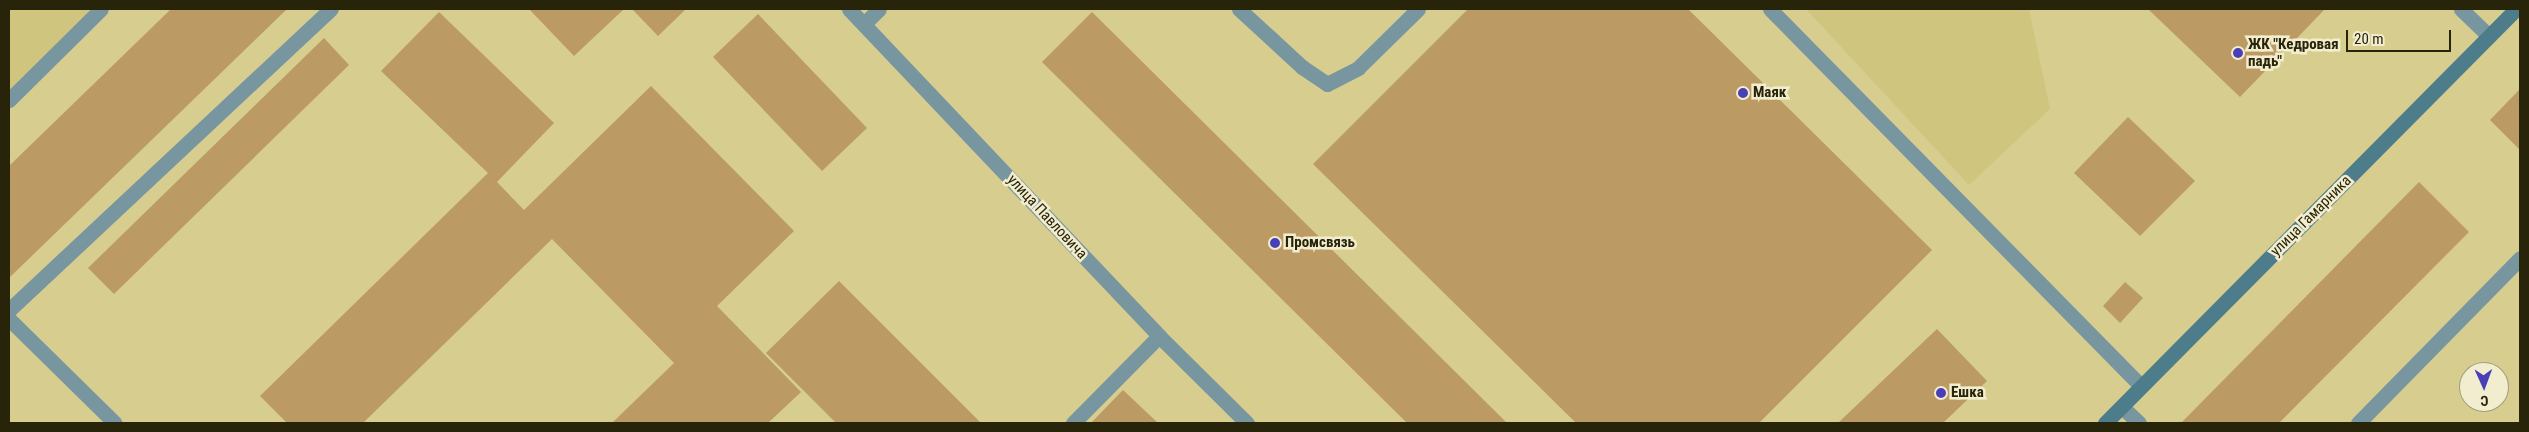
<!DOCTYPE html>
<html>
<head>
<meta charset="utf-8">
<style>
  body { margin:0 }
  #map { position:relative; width:2529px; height:432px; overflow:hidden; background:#d7cd8e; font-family:"Roboto Condensed",sans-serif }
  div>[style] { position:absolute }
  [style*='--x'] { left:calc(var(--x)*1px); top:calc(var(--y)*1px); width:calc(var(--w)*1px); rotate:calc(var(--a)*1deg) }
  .built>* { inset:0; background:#d0c57e }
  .building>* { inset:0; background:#bb9a64 }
  .lane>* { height:15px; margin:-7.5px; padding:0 7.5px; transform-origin:7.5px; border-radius:7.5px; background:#7896a0 }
  .street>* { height:15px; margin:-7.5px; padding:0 7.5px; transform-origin:7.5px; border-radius:7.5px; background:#7896a0 }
  .secondary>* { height:15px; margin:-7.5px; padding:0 7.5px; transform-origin:7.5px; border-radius:7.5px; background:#4d7c8b }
  .dots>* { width:14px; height:14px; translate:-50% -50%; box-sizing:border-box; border:2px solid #f2edce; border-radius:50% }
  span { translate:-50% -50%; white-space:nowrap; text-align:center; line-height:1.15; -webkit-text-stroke:5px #f2edce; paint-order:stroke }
  .poi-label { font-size:15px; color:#28240a; font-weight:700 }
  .left { translate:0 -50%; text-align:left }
  .street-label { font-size:15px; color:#28240a }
  .frame { position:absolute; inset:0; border:10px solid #28240a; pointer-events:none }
  .north { position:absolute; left:2459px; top:362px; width:50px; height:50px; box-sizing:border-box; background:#f2edce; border:1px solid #a19d80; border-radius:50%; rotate:178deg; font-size:14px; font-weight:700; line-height:20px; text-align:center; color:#28240a }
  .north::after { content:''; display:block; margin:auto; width:18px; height:22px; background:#4940b7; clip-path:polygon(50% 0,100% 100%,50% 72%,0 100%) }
  .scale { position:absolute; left:2346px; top:30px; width:105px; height:22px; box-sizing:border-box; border:2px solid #28240a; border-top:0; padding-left:6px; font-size:15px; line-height:18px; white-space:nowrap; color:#28240a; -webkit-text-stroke:4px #f2edce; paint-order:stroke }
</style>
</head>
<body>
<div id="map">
  <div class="built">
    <i style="clip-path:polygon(9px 9px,100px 9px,9px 96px)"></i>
    <i style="clip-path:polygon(1806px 9px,2029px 9px,2050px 109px,1969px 185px)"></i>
  </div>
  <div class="building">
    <i style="clip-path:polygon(171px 9px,287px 9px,9px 278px,9px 166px)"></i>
    <i style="clip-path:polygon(529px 9px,624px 9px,574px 56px)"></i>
    <i style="clip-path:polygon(632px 9px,686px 9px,658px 36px)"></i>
    <i style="clip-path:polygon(1468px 9px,1688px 9px,1932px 250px,1759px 423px,1576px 423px,1313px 164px)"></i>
    <i style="clip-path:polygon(2148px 9px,2325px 9px,2240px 97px)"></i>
    <i style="clip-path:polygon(439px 12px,554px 123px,497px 182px,524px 210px,651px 86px,794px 231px,717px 306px,801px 392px,768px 423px,612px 423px,674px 363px,552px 239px,363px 423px,287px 423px,260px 396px,488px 173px,381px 71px)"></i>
    <i style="clip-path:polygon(1092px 12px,1507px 423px,1407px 423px,1042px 62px)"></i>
    <i style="clip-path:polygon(758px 14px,867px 128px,822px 171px,713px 57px)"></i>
    <i style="clip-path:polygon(324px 38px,349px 65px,114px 294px,88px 268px)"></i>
    <i style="clip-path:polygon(2520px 89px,2520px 150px,2490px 120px)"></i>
    <i style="clip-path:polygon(2128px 117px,2195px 181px,2140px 236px,2074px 173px)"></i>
    <i style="clip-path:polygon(2419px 182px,2469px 232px,2279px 423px,2181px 423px)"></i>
    <i style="clip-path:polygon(839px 281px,981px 423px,836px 423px,766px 353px)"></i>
    <i style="clip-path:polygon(2125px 282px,2143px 298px,2120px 323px,2103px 306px)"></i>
    <i style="clip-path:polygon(1937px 329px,1987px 381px,1943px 423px,1838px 423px)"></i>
    <i style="clip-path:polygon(1123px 390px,1158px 423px,1091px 423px)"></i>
  </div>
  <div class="lane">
    <i style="--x:1239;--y:9;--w:86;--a:42.6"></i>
    <i style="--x:1302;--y:67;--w:30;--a:34"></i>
    <i style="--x:1327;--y:84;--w:35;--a:-27"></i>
    <i style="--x:1358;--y:68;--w:84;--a:-44.5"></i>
    <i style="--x:1770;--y:9;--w:529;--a:45.46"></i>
    <i style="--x:2461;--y:9;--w:39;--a:44"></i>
    <i style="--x:864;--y:24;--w:21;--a:-45"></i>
    <i style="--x:9;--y:100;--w:129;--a:-44.7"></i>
    <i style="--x:9;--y:310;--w:441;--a:-43.1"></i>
    <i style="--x:9;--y:319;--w:148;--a:44.5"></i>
    <i style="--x:2122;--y:407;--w:23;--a:43"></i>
    <i style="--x:1073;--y:423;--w:122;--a:-45.3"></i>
    <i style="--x:2358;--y:423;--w:231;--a:-45.5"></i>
  </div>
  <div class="street">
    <i style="--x:849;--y:9;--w:451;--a:46.5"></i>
    <i style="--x:1159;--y:336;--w:124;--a:44.7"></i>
  </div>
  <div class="secondary">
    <i style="--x:2105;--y:423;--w:583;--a:-45.21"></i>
  </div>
  <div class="dots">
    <i style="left:2238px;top:53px;background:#4940b7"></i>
    <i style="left:1743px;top:93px;background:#4940b7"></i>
    <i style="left:1275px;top:243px;background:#4940b7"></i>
    <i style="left:1941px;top:393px;background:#4940b7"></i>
  </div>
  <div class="poi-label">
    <span class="left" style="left:2248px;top:53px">ЖК "Кедровая<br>падь"</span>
    <span class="left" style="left:1753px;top:93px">Маяк</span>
    <span class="left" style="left:1285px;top:243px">Промсвязь</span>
    <span class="left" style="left:1951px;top:393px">Ешка</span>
  </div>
  <div class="street-label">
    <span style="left:2311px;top:216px;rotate:-45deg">улица Гамарника</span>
    <span style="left:1047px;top:217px;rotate:47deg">улица Павловича</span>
  </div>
  <div class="frame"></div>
  <div class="north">С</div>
  <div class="scale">20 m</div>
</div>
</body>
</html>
